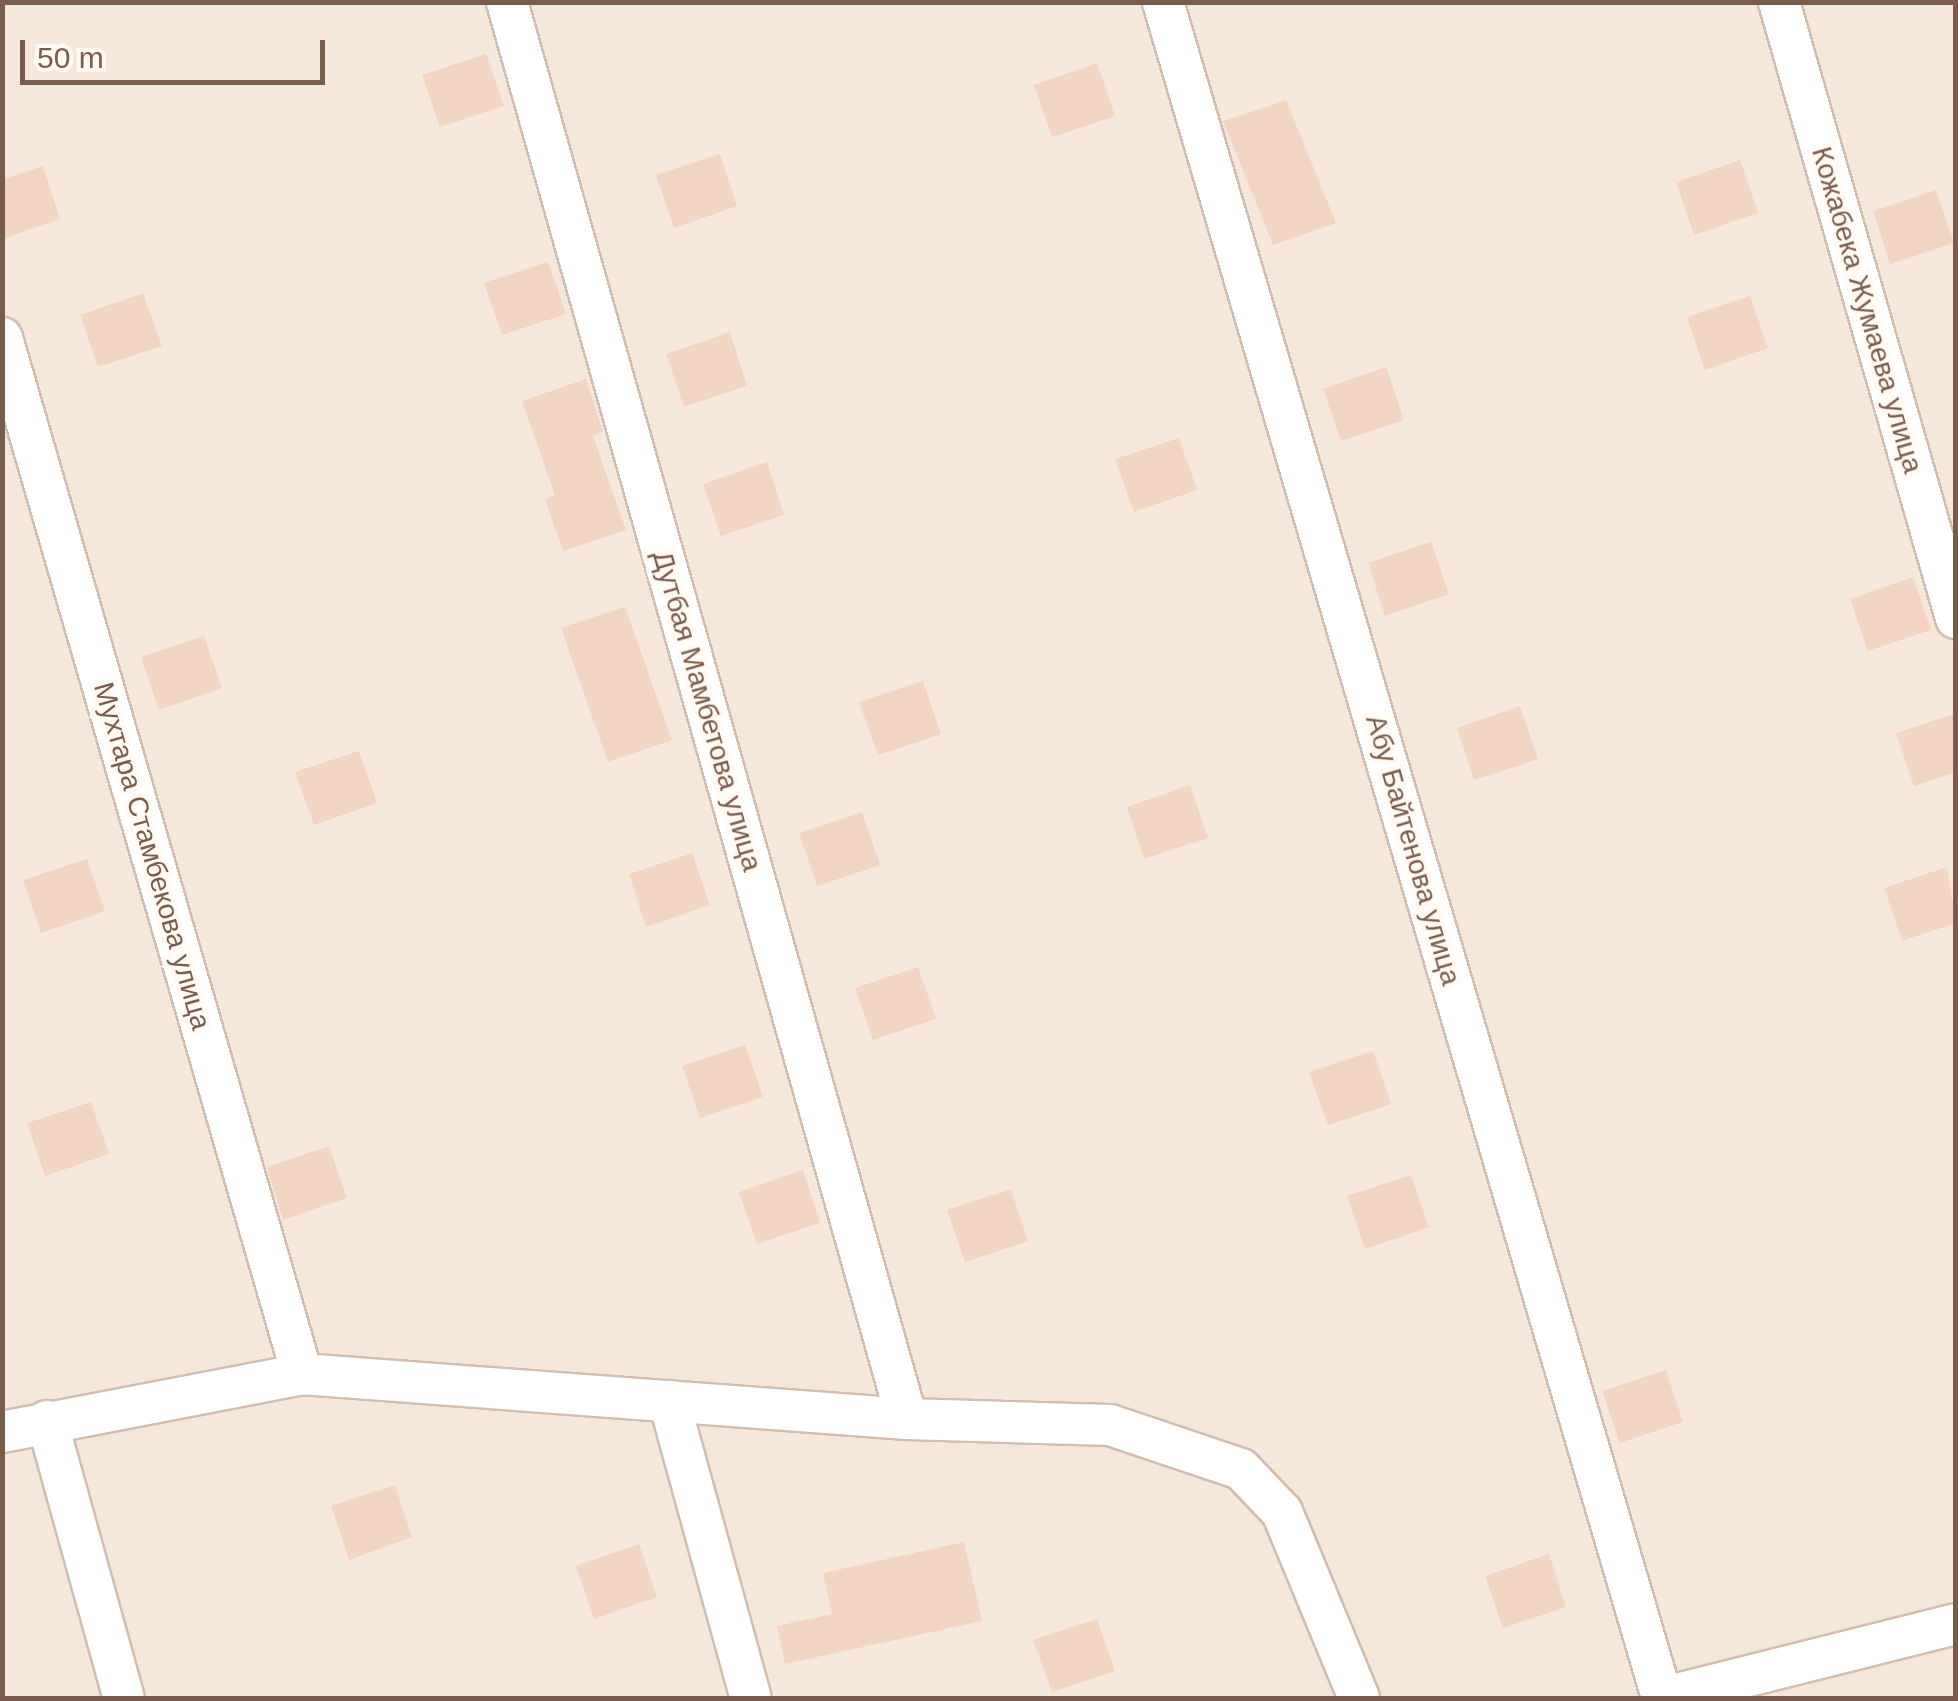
<!DOCTYPE html>
<html>
<head>
<meta charset="utf-8">
<style>
  body { margin:0 }
  #map { position:relative; width:1958px; height:1701px; overflow:hidden; background:#fdf6ec; font-family:Helvetica,sans-serif }
  div>[style] { position:absolute }
  [style*='--x'] { left:calc(var(--x)*1px); top:calc(var(--y)*1px); width:calc(var(--w)*1px); rotate:calc(var(--a)*1deg) }
  .residential>* { inset:0; background:#f5e8da }
  .building>* { inset:0; background:#f3d5c3 }
  .roads { filter:drop-shadow(2px 0 #d1beb0) drop-shadow(-2px 0 #d1beb0) drop-shadow(0 2px #d1beb0) drop-shadow(0 -2px #d1beb0) }
  .minor>* { height:40px; margin:-20px; padding:0 20px; transform-origin:20px; border-radius:20px; background:#fff }
  span { translate:-50% -50%; white-space:nowrap; text-align:center; line-height:1.15; -webkit-text-stroke:9px #fffaf3; paint-order:stroke }
  .street-label { font-size:28px; color:#7a5c4d }
  .frame { position:absolute; inset:0; border:5px solid #7a5c4d; pointer-events:none }
  .scale { position:absolute; left:20px; top:40px; width:305px; height:45px; box-sizing:border-box; border:5px solid #7a5c4d; border-top:0; padding-left:12px; font-size:30px; line-height:35px; white-space:nowrap; color:#7a5c4d; -webkit-text-stroke:8px #fffaf3; paint-order:stroke }
</style>
</head>
<body>
<div id="map">
  <div class="residential">
    <i style="clip-path:polygon(3px 3px,1955px 3px,1955px 1698px,3px 1698px)"></i>
  </div>
  <div class="building">
    <i style="clip-path:polygon(486px 54px,504px 106px,440px 127px,422px 75px)"></i>
    <i style="clip-path:polygon(1097px 63px,1115px 116px,1052px 137px,1034px 85px)"></i>
    <i style="clip-path:polygon(1286px 100px,1336px 223px,1273px 245px,1223px 121px)"></i>
    <i style="clip-path:polygon(720px 154px,737px 206px,674px 228px,656px 175px)"></i>
    <i style="clip-path:polygon(1740px 160px,1758px 213px,1694px 235px,1676px 182px)"></i>
    <i style="clip-path:polygon(43px 166px,60px 219px,2px 239px,2px 180px)"></i>
    <i style="clip-path:polygon(1936px 190px,1954px 243px,1890px 264px,1873px 211px)"></i>
    <i style="clip-path:polygon(548px 262px,566px 314px,502px 335px,484px 283px)"></i>
    <i style="clip-path:polygon(143px 293px,162px 346px,98px 367px,80px 315px)"></i>
    <i style="clip-path:polygon(1750px 296px,1768px 348px,1705px 370px,1687px 317px)"></i>
    <i style="clip-path:polygon(730px 332px,747px 386px,684px 407px,666px 354px)"></i>
    <i style="clip-path:polygon(1386px 367px,1404px 420px,1341px 441px,1323px 389px)"></i>
    <i style="clip-path:polygon(586px 379px,603px 432px,593px 436px,626px 530px,563px 551px,545px 499px,555px 495px,522px 401px)"></i>
    <i style="clip-path:polygon(1179px 438px,1197px 490px,1134px 512px,1115px 459px)"></i>
    <i style="clip-path:polygon(767px 462px,784px 515px,721px 536px,703px 484px)"></i>
    <i style="clip-path:polygon(1431px 542px,1449px 594px,1385px 616px,1368px 563px)"></i>
    <i style="clip-path:polygon(1913px 577px,1931px 630px,1868px 651px,1850px 599px)"></i>
    <i style="clip-path:polygon(625px 607px,672px 740px,608px 762px,561px 628px)"></i>
    <i style="clip-path:polygon(204px 636px,222px 688px,159px 710px,141px 657px)"></i>
    <i style="clip-path:polygon(923px 681px,941px 734px,878px 755px,859px 702px)"></i>
    <i style="clip-path:polygon(1520px 706px,1538px 759px,1474px 780px,1457px 728px)"></i>
    <i style="clip-path:polygon(1956px 713px,1956px 772px,1914px 786px,1896px 733px)"></i>
    <i style="clip-path:polygon(359px 751px,377px 803px,314px 825px,295px 772px)"></i>
    <i style="clip-path:polygon(1190px 785px,1208px 838px,1144px 859px,1127px 807px)"></i>
    <i style="clip-path:polygon(862px 812px,880px 865px,817px 886px,799px 833px)"></i>
    <i style="clip-path:polygon(692px 853px,710px 905px,646px 927px,629px 874px)"></i>
    <i style="clip-path:polygon(87px 859px,105px 911px,41px 933px,23px 880px)"></i>
    <i style="clip-path:polygon(1947px 867px,1956px 923px,1902px 941px,1884px 888px)"></i>
    <i style="clip-path:polygon(918px 967px,936px 1019px,873px 1040px,855px 988px)"></i>
    <i style="clip-path:polygon(745px 1045px,763px 1097px,700px 1118px,682px 1066px)"></i>
    <i style="clip-path:polygon(1373px 1051px,1391px 1104px,1328px 1125px,1309px 1072px)"></i>
    <i style="clip-path:polygon(91px 1102px,109px 1154px,45px 1176px,27px 1123px)"></i>
    <i style="clip-path:polygon(329px 1146px,347px 1198px,283px 1220px,267px 1167px)"></i>
    <i style="clip-path:polygon(803px 1170px,820px 1223px,757px 1244px,739px 1192px)"></i>
    <i style="clip-path:polygon(1411px 1175px,1429px 1227px,1365px 1249px,1347px 1196px)"></i>
    <i style="clip-path:polygon(1011px 1189px,1028px 1241px,965px 1262px,947px 1210px)"></i>
    <i style="clip-path:polygon(1666px 1370px,1683px 1422px,1620px 1443px,1602px 1391px)"></i>
    <i style="clip-path:polygon(395px 1485px,412px 1537px,349px 1560px,331px 1506px)"></i>
    <i style="clip-path:polygon(964px 1542px,982px 1621px,785px 1664px,777px 1626px,832px 1614px,823px 1573px)"></i>
    <i style="clip-path:polygon(639px 1544px,657px 1597px,594px 1619px,576px 1566px)"></i>
    <i style="clip-path:polygon(1549px 1554px,1566px 1607px,1503px 1628px,1485px 1576px)"></i>
    <i style="clip-path:polygon(1097px 1619px,1115px 1671px,1052px 1692px,1033px 1640px)"></i>
  </div>
  <div class="roads">
    <div class="minor">
      <i style="--x:507;--y:2;--w:1472;--a:74.24"></i>
      <i style="--x:1163;--y:2;--w:1768;--a:73.6"></i>
      <i style="--x:1779;--y:2;--w:641;--a:73.97"></i>
      <i style="--x:2;--y:338;--w:1079;--a:73.85"></i>
      <i style="--x:669;--y:1401;--w:308;--a:74.6"></i>
      <i style="--x:47;--y:1421;--w:288;--a:74.5"></i>
      <i style="--x:2;--y:1432;--w:306;--a:-10.9"></i>
      <i style="--x:302;--y:1374;--w:607;--a:4.25"></i>
      <i style="--x:907;--y:1419;--w:203;--a:1.7"></i>
      <i style="--x:1110;--y:1425;--w:138;--a:18.6"></i>
      <i style="--x:1241;--y:1469;--w:59;--a:46.4"></i>
      <i style="--x:1282;--y:1512;--w:201;--a:67.5"></i>
      <i style="--x:1661;--y:1698;--w:304;--a:-14.1"></i>
    </div>
  </div>
  <div class="street-label">
    <span style="left:1867px;top:310px;rotate:74deg">Кожабека Жумаева улица</span>
    <span style="left:707px;top:711px;rotate:74deg">Дутбая Мамбетова улица</span>
    <span style="left:1413px;top:850px;rotate:74deg">Абу Байтенова улица</span>
    <span style="left:152px;top:856px;rotate:74deg">Мухтара Стамбекова улица</span>
  </div>
  <div class="frame"></div>
  <div class="scale">50 m</div>
</div>
</body>
</html>
